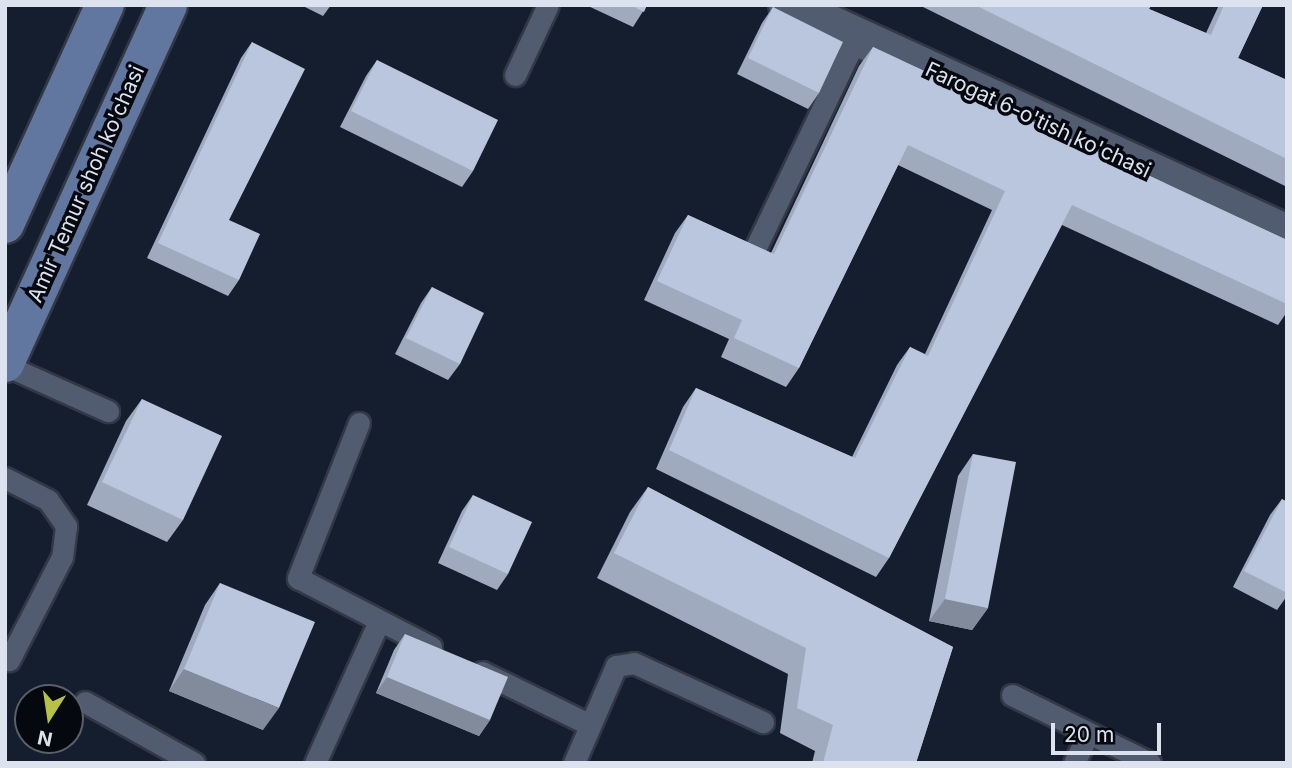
<!DOCTYPE html>
<html>
<head>
<meta charset="utf-8">
<style>
  body { margin:0 }
  #map { position:relative; width:1292px; height:768px; overflow:hidden; background:#151e2f; font-family:Inter,sans-serif }
  div>[style] { position:absolute }
  [style*='--x'] { left:calc(var(--x)*1px); top:calc(var(--y)*1px); width:calc(var(--w)*1px); rotate:calc(var(--a)*1deg) }
  .roads { filter:drop-shadow(2px 0 #333846) drop-shadow(-2px 0 #333846) drop-shadow(0 2px #333846) drop-shadow(0 -2px #333846) }
  .lane>* { height:21px; margin:-10.5px; padding:0 10.5px; transform-origin:10.5px; border-radius:10.5px; background:#525c70 }
  .street>* { height:38px; margin:-19px; padding:0 19px; transform-origin:19px; border-radius:19px; background:#525c70 }
  .primary>* { height:38px; margin:-19px; padding:0 19px; transform-origin:19px; border-radius:19px; background:#6277a0 }
  .wall>* { inset:0; background:#a0aabe }
  .shaded-wall>* { inset:0; background:#828b9b }
  .building>* { inset:0; background:#bac6dd }
  span { translate:-50% -50%; white-space:nowrap; text-align:center; line-height:1.15; -webkit-text-stroke:7px #05080f; paint-order:stroke }
  .street-label { font-size:21px; color:#dce2ee }
  .frame { position:absolute; inset:0; border:7px solid #dce2ee; pointer-events:none }
  .north { position:absolute; left:14px; top:684px; width:70px; height:70px; box-sizing:border-box; background:#05080f; border:2px solid #5b5f68; border-radius:50%; rotate:192deg; font-size:19px; font-weight:700; line-height:28px; text-align:center; color:#dce2ee }
  .north::after { content:''; display:block; margin:auto; width:24px; height:32px; background:#b7c147; clip-path:polygon(50% 0,100% 100%,50% 72%,0 100%) }
  .scale { position:absolute; left:1051px; top:723px; width:110px; height:32px; box-sizing:border-box; border:4px solid #dce2ee; border-top:0; padding-left:9px; font-size:21px; line-height:24px; white-space:nowrap; color:#dce2ee; -webkit-text-stroke:5px #05080f; paint-order:stroke }
</style>
</head>
<body>
<div id="map">
  <div class="roads">
    <div class="lane">
      <i style="--x:515;--y:75;--w:77;--a:-64.8"></i>
      <i style="--x:756;--y:247;--w:234;--a:-64.4"></i>
      <i style="--x:5;--y:365;--w:113;--a:24.1"></i>
      <i style="--x:359;--y:423;--w:167;--a:111.5"></i>
      <i style="--x:298;--y:578;--w:150;--a:27.4"></i>
      <i style="--x:5;--y:478;--w:48;--a:27.1"></i>
      <i style="--x:48;--y:500;--w:32;--a:55"></i>
      <i style="--x:66;--y:526;--w:31;--a:97"></i>
      <i style="--x:62;--y:557;--w:116;--a:117.2"></i>
      <i style="--x:482;--y:672;--w:120;--a:26.1"></i>
      <i style="--x:1012;--y:695;--w:154;--a:26.2"></i>
      <i style="--x:85;--y:702;--w:125;--a:29.2"></i>
      <i style="--x:315;--y:763;--w:156;--a:-65.7"></i>
      <i style="--x:574;--y:763;--w:106;--a:-66.6"></i>
      <i style="--x:616;--y:666;--w:18;--a:-9"></i>
      <i style="--x:634;--y:663;--w:142;--a:24.6"></i>
      <i style="--x:1074;--y:763;--w:32;--a:-64"></i>
    </div>
    <div class="street">
      <i style="--x:788;--y:5;--w:549;--a:24.65"></i>
    </div>
    <div class="primary">
      <i style="--x:5;--y:224;--w:241;--a:-65.5"></i>
      <i style="--x:5;--y:363;--w:393;--a:-65.5"></i>
    </div>
  </div>
  <div class="wall">
    <i style="clip-path:polygon(301px 5px,331px 5px,323px 16px)"></i>
    <i style="clip-path:polygon(586px 5px,647px 5px,633px 27px)"></i>
    <i style="clip-path:polygon(919px 5px,1151px 5px,1149px 9px,1206px 33px,1219px 5px,1263px 5px,1238px 58px,1287px 80px,1287px 187px)"></i>
    <i style="clip-path:polygon(773px 7px,819px 93px,808px 109px,737px 74px,762px 23px)"></i>
    <i style="clip-path:polygon(252px 42px,229px 220px,239px 280px,228px 296px,147px 258px,241px 58px)"></i>
    <i style="clip-path:polygon(873px 47px,1287px 240px,1287px 312px,1278px 325px,1062px 225px,889px 558px,876px 577px,656px 469px,683px 407px,696px 388px,852px 457px,897px 365px,910px 347px,925px 354px,992px 210px,898px 165px,799px 368px,786px 387px,721px 357px,729px 339px,644px 300px,675px 233px,688px 215px,771px 253px,859px 66px)"></i>
    <i style="clip-path:polygon(377px 60px,473px 171px,462px 187px,340px 127px,366px 76px)"></i>
    <i style="clip-path:polygon(432px 287px,460px 364px,448px 380px,395px 354px,421px 303px)"></i>
    <i style="clip-path:polygon(142px 399px,183px 520px,167px 542px,87px 505px,126px 421px)"></i>
    <i style="clip-path:polygon(973px 454px,988px 608px,972px 630px,929px 621px,958px 476px)"></i>
    <i style="clip-path:polygon(648px 487px,953px 647px,916px 763px,812px 763px,815px 751px,780px 733px,788px 674px,597px 578px,630px 512px)"></i>
    <i style="clip-path:polygon(473px 495px,508px 574px,497px 590px,438px 563px,462px 511px)"></i>
    <i style="clip-path:polygon(1282px 499px,1287px 502px,1287px 596px,1277px 610px,1233px 587px,1270px 515px)"></i>
    <i style="clip-path:polygon(220px 583px,263px 730px,169px 691px,205px 605px)"></i>
    <i style="clip-path:polygon(405px 634px,490px 720px,479px 736px,376px 693px,394px 650px)"></i>
  </div>
  <div class="shaded-wall">
    <i style="clip-path:polygon(945px 599px,988px 608px,972px 630px,929px 621px)"></i>
    <i style="clip-path:polygon(184px 669px,279px 708px,263px 730px,169px 691px)"></i>
    <i style="clip-path:polygon(387px 677px,490px 720px,479px 736px,376px 693px)"></i>
  </div>
  <div class="building">
    <i style="clip-path:polygon(631px 5px,647px 5px,644px 12px)"></i>
    <i style="clip-path:polygon(975px 5px,1151px 5px,1149px 9px,1211px 35px,1224px 5px,1263px 5px,1238px 58px,1287px 80px,1287px 159px)"></i>
    <i style="clip-path:polygon(773px 7px,843px 42px,819px 93px,748px 58px)"></i>
    <i style="clip-path:polygon(252px 42px,305px 69px,229px 220px,260px 234px,239px 280px,158px 243px)"></i>
    <i style="clip-path:polygon(873px 47px,1287px 240px,1287px 304px,1072px 205px,889px 558px,669px 450px,696px 388px,855px 458px,910px 347px,928px 356px,1005px 191px,908px 145px,799px 368px,734px 338px,742px 320px,657px 281px,688px 215px,774px 254px)"></i>
    <i style="clip-path:polygon(377px 60px,498px 120px,473px 171px,351px 111px)"></i>
    <i style="clip-path:polygon(432px 287px,484px 313px,460px 364px,406px 338px)"></i>
    <i style="clip-path:polygon(142px 399px,222px 436px,183px 520px,102px 482px)"></i>
    <i style="clip-path:polygon(973px 454px,1016px 462px,988px 608px,945px 599px)"></i>
    <i style="clip-path:polygon(648px 487px,953px 647px,916px 763px,823px 763px,833px 725px,797px 708px,806px 648px,614px 553px)"></i>
    <i style="clip-path:polygon(473px 495px,532px 522px,508px 574px,449px 547px)"></i>
    <i style="clip-path:polygon(1282px 499px,1287px 502px,1287px 593px,1244px 571px)"></i>
    <i style="clip-path:polygon(220px 583px,315px 622px,279px 708px,184px 669px)"></i>
    <i style="clip-path:polygon(405px 634px,508px 677px,490px 720px,387px 677px)"></i>
  </div>
  <div class="street-label">
    <span style="left:1038px;top:120px;rotate:25deg">Farogat 6-o'tish ko'chasi</span>
    <span style="left:86px;top:184px;rotate:-66deg">Amir Temur shoh ko'chasi</span>
  </div>
  <div class="frame"></div>
  <div class="north">N</div>
  <div class="scale">20 m</div>
</div>
</body>
</html>
